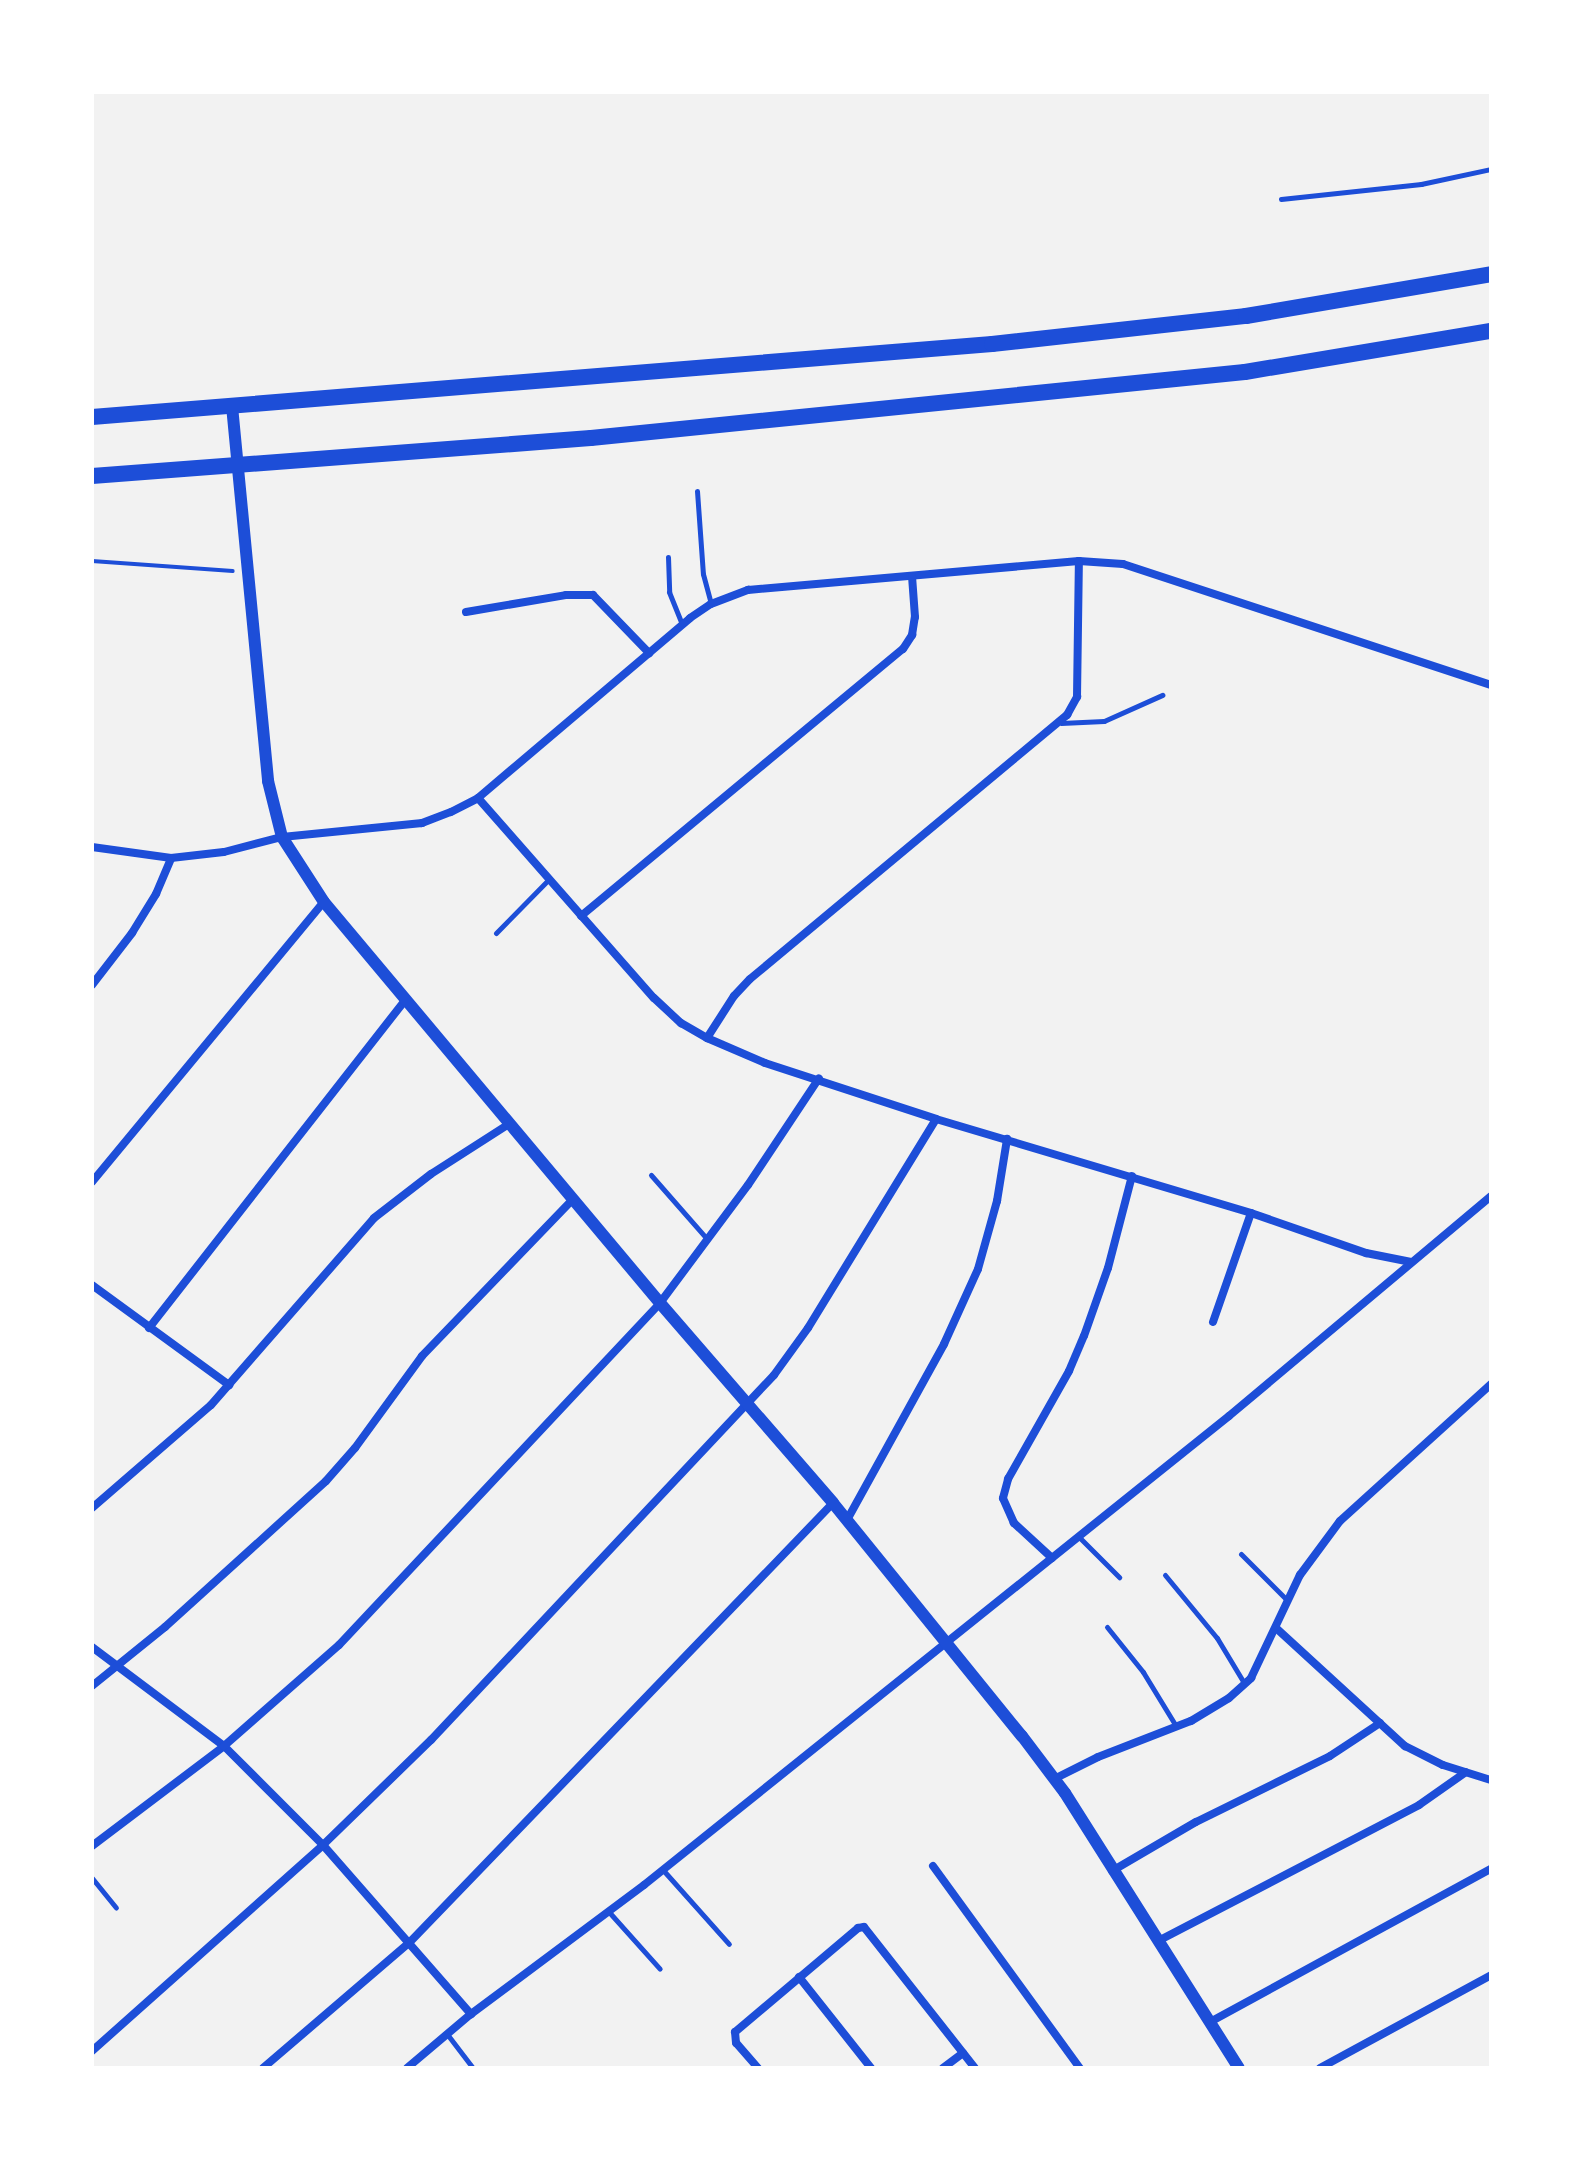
<!DOCTYPE html>
<html>
<head>
<meta charset="utf-8">
<style>
  body { margin:0 }
  #map { position:relative; width:1583px; height:2160px; overflow:hidden; background:#f2f2f2; font-family:Ubuntu,sans-serif }
  div>[style] { position:absolute }
  [style*='--x'] { left:calc(var(--x)*1px); top:calc(var(--y)*1px); width:calc(var(--w)*1px); rotate:calc(var(--a)*1deg) }
  .path>* { height:4px; margin:-2px; padding:0 2px; transform-origin:2px; border-radius:2px; background:#1d4ed8 }
  .service>* { height:5px; margin:-2.5px; padding:0 2.5px; transform-origin:2.5px; border-radius:2.5px; background:#1d4ed8 }
  .minor>* { height:8px; margin:-4px; padding:0 4px; transform-origin:4px; border-radius:4px; background:#1d4ed8 }
  .tertiary>* { height:12px; margin:-6px; padding:0 6px; transform-origin:6px; border-radius:6px; background:#1d4ed8 }
  .primary>* { height:16px; margin:-8px; padding:0 8px; transform-origin:8px; border-radius:8px; background:#1d4ed8 }
  span { translate:-50% -50%; white-space:nowrap; text-align:center; line-height:1.15; -webkit-text-stroke:6px #fff; paint-order:stroke }
  .frame { position:absolute; inset:0; border:94px solid #fff; pointer-events:none }
</style>
</head>
<body>
<div id="map">
  <div class="path">
    <i style="--x:92;--y:561;--w:141;--a:4.1"></i>
  </div>
  <div class="service">
    <i style="--x:1281;--y:199;--w:141;--a:-6.1"></i>
    <i style="--x:1421;--y:184;--w:72;--a:-12.1"></i>
    <i style="--x:697;--y:491;--w:83;--a:85.9"></i>
    <i style="--x:703;--y:574;--w:31;--a:75"></i>
    <i style="--x:668;--y:557;--w:35;--a:88"></i>
    <i style="--x:669;--y:592;--w:35;--a:68"></i>
    <i style="--x:1061;--y:723;--w:43;--a:-2.7"></i>
    <i style="--x:1104;--y:721;--w:64;--a:-24.1"></i>
    <i style="--x:496;--y:933;--w:76;--a:-45.5"></i>
    <i style="--x:651;--y:1175;--w:85;--a:48.8"></i>
    <i style="--x:1079;--y:1537;--w:57;--a:45"></i>
    <i style="--x:1241;--y:1554;--w:65;--a:45"></i>
    <i style="--x:1165;--y:1575;--w:82;--a:50.5"></i>
    <i style="--x:1217;--y:1638;--w:52;--a:59"></i>
    <i style="--x:1107;--y:1627;--w:58;--a:51.3"></i>
    <i style="--x:1143;--y:1672;--w:63;--a:58.6"></i>
    <i style="--x:663;--y:1870;--w:99;--a:48.3"></i>
    <i style="--x:92;--y:1878;--w:38;--a:51"></i>
    <i style="--x:609;--y:1912;--w:76;--a:48.2"></i>
    <i style="--x:447;--y:2034;--w:43;--a:52.6"></i>
  </div>
  <div class="minor">
    <i style="--x:466;--y:612;--w:101;--a:-9.6"></i>
    <i style="--x:566;--y:595;--w:27;--a:0"></i>
    <i style="--x:593;--y:595;--w:81;--a:46"></i>
    <i style="--x:478;--y:798;--w:266;--a:48.7"></i>
    <i style="--x:654;--y:998;--w:37;--a:43"></i>
    <i style="--x:681;--y:1023;--w:30;--a:30"></i>
    <i style="--x:707;--y:1038;--w:63;--a:23.3"></i>
    <i style="--x:765;--y:1063;--w:180;--a:18.1"></i>
    <i style="--x:936;--y:1119;--w:329;--a:16.6"></i>
    <i style="--x:1251;--y:1213;--w:122;--a:19.2"></i>
    <i style="--x:1366;--y:1253;--w:46;--a:11.3"></i>
    <i style="--x:92;--y:847;--w:80;--a:7.9"></i>
    <i style="--x:171;--y:858;--w:53;--a:-6.5"></i>
    <i style="--x:224;--y:852;--w:60;--a:-14.5"></i>
    <i style="--x:282;--y:837;--w:141;--a:-5.7"></i>
    <i style="--x:422;--y:823;--w:31;--a:-21"></i>
    <i style="--x:451;--y:812;--w:30;--a:-27"></i>
    <i style="--x:478;--y:798;--w:278;--a:-40.3"></i>
    <i style="--x:690;--y:618;--w:25;--a:-34"></i>
    <i style="--x:711;--y:604;--w:40;--a:-21"></i>
    <i style="--x:748;--y:590;--w:332;--a:-5"></i>
    <i style="--x:1079;--y:561;--w:44;--a:3.9"></i>
    <i style="--x:1123;--y:564;--w:387;--a:18.2"></i>
    <i style="--x:581;--y:916;--w:418;--a:-39.7"></i>
    <i style="--x:903;--y:649;--w:17;--a:-57"></i>
    <i style="--x:912;--y:635;--w:18;--a:-81"></i>
    <i style="--x:915;--y:617;--w:41;--a:-94.2"></i>
    <i style="--x:92;--y:985;--w:66;--a:-52.4"></i>
    <i style="--x:132;--y:933;--w:46;--a:-58.4"></i>
    <i style="--x:156;--y:894;--w:39;--a:-67"></i>
    <i style="--x:707;--y:1038;--w:50;--a:-57.3"></i>
    <i style="--x:734;--y:996;--w:23;--a:-47"></i>
    <i style="--x:750;--y:979;--w:413;--a:-39.8"></i>
    <i style="--x:1067;--y:715;--w:21;--a:-61"></i>
    <i style="--x:1077;--y:697;--w:136;--a:-89.2"></i>
    <i style="--x:92;--y:1182;--w:364;--a:-50.4"></i>
    <i style="--x:92;--y:1285;--w:170;--a:36.1"></i>
    <i style="--x:1213;--y:1322;--w:115;--a:-70.8"></i>
    <i style="--x:149;--y:1328;--w:416;--a:-52"></i>
    <i style="--x:92;--y:1508;--w:157;--a:-40.9"></i>
    <i style="--x:211;--y:1405;--w:248;--a:-48.9"></i>
    <i style="--x:374;--y:1218;--w:72;--a:-37.7"></i>
    <i style="--x:431;--y:1174;--w:93;--a:-32.7"></i>
    <i style="--x:847;--y:1520;--w:201;--a:-61.1"></i>
    <i style="--x:944;--y:1344;--w:82;--a:-65.6"></i>
    <i style="--x:978;--y:1269;--w:71;--a:-74.4"></i>
    <i style="--x:997;--y:1201;--w:63;--a:-80.8"></i>
    <i style="--x:1052;--y:1558;--w:52;--a:-137.4"></i>
    <i style="--x:1014;--y:1523;--w:27;--a:-114"></i>
    <i style="--x:1003;--y:1498;--w:20;--a:-75"></i>
    <i style="--x:1008;--y:1479;--w:124;--a:-60.5"></i>
    <i style="--x:1069;--y:1371;--w:38;--a:-67"></i>
    <i style="--x:1084;--y:1336;--w:72;--a:-70.6"></i>
    <i style="--x:1108;--y:1268;--w:95;--a:-75.4"></i>
    <i style="--x:1276;--y:1628;--w:175;--a:42.5"></i>
    <i style="--x:1405;--y:1746;--w:42;--a:26.6"></i>
    <i style="--x:1443;--y:1765;--w:50;--a:17.4"></i>
    <i style="--x:92;--y:1647;--w:165;--a:36.9"></i>
    <i style="--x:224;--y:1746;--w:140;--a:45"></i>
    <i style="--x:323;--y:1845;--w:225;--a:48.8"></i>
    <i style="--x:92;--y:1686;--w:94;--a:-38.9"></i>
    <i style="--x:165;--y:1627;--w:217;--a:-42.2"></i>
    <i style="--x:326;--y:1481;--w:44;--a:-48.7"></i>
    <i style="--x:355;--y:1448;--w:114;--a:-53.9"></i>
    <i style="--x:422;--y:1356;--w:219;--a:-46.1"></i>
    <i style="--x:1054;--y:1779;--w:49;--a:-26.6"></i>
    <i style="--x:1098;--y:1757;--w:100;--a:-21.2"></i>
    <i style="--x:1191;--y:1721;--w:44;--a:-31.2"></i>
    <i style="--x:1229;--y:1698;--w:30;--a:-42"></i>
    <i style="--x:1251;--y:1678;--w:114;--a:-64.6"></i>
    <i style="--x:1300;--y:1575;--w:67;--a:-53.5"></i>
    <i style="--x:1340;--y:1521;--w:204;--a:-42.2"></i>
    <i style="--x:92;--y:1846;--w:166;--a:-37.1"></i>
    <i style="--x:224;--y:1746;--w:153;--a:-41.3"></i>
    <i style="--x:339;--y:1645;--w:469;--a:-46.8"></i>
    <i style="--x:660;--y:1303;--w:147;--a:-53.3"></i>
    <i style="--x:748;--y:1185;--w:128;--a:-56.4"></i>
    <i style="--x:933;--y:1866;--w:250;--a:54"></i>
    <i style="--x:1112;--y:1871;--w:97;--a:-30.3"></i>
    <i style="--x:1196;--y:1822;--w:149;--a:-26.2"></i>
    <i style="--x:1330;--y:1756;--w:60;--a:-33.4"></i>
    <i style="--x:1158;--y:1941;--w:294;--a:-27.5"></i>
    <i style="--x:1419;--y:1805;--w:57;--a:-35.1"></i>
    <i style="--x:799;--y:1977;--w:116;--a:51.6"></i>
    <i style="--x:1210;--y:2022;--w:320;--a:-28.6"></i>
    <i style="--x:92;--y:2051;--w:310;--a:-41.7"></i>
    <i style="--x:323;--y:1845;--w:151;--a:-44.2"></i>
    <i style="--x:431;--y:1740;--w:501;--a:-46.78"></i>
    <i style="--x:774;--y:1375;--w:58;--a:-54.1"></i>
    <i style="--x:808;--y:1328;--w:245;--a:-58.5"></i>
    <i style="--x:263;--y:2068;--w:192;--a:-40.6"></i>
    <i style="--x:409;--y:1943;--w:611;--a:-46.06"></i>
    <i style="--x:407;--y:2068;--w:84;--a:-40.2"></i>
    <i style="--x:471;--y:2014;--w:216;--a:-36.7"></i>
    <i style="--x:644;--y:1885;--w:750;--a:-38.72"></i>
    <i style="--x:1229;--y:1416;--w:342;--a:-40"></i>
    <i style="--x:758;--y:2068;--w:33;--a:-131"></i>
    <i style="--x:736;--y:2043;--w:11;--a:-95"></i>
    <i style="--x:735;--y:2032;--w:161;--a:-40.2"></i>
    <i style="--x:858;--y:1928;--w:6;--a:-9"></i>
    <i style="--x:864;--y:1927;--w:179;--a:51.8"></i>
    <i style="--x:943;--y:2068;--w:25;--a:-37"></i>
    <i style="--x:1320;--y:2068;--w:195;--a:-28.5"></i>
  </div>
  <div class="tertiary">
    <i style="--x:232;--y:406;--w:377;--a:84.5"></i>
    <i style="--x:268;--y:781;--w:58;--a:76"></i>
    <i style="--x:282;--y:837;--w:77;--a:57.1"></i>
    <i style="--x:324;--y:902;--w:523;--a:50.04"></i>
    <i style="--x:660;--y:1303;--w:264;--a:49.1"></i>
    <i style="--x:833;--y:1503;--w:300;--a:51"></i>
    <i style="--x:1022;--y:1736;--w:71;--a:53"></i>
    <i style="--x:1065;--y:1793;--w:325;--a:57.7"></i>
  </div>
  <div class="primary">
    <i style="--x:92;--y:417;--w:903;--a:-4.64"></i>
    <i style="--x:992;--y:344;--w:256;--a:-6.3"></i>
    <i style="--x:1246;--y:316;--w:249;--a:-9.7"></i>
    <i style="--x:92;--y:476;--w:500;--a:-4.35"></i>
    <i style="--x:591;--y:438;--w:657;--a:-5.76"></i>
    <i style="--x:1245;--y:372;--w:249;--a:-9.5"></i>
  </div>
  <div class="frame"></div>
</div>
</body>
</html>
